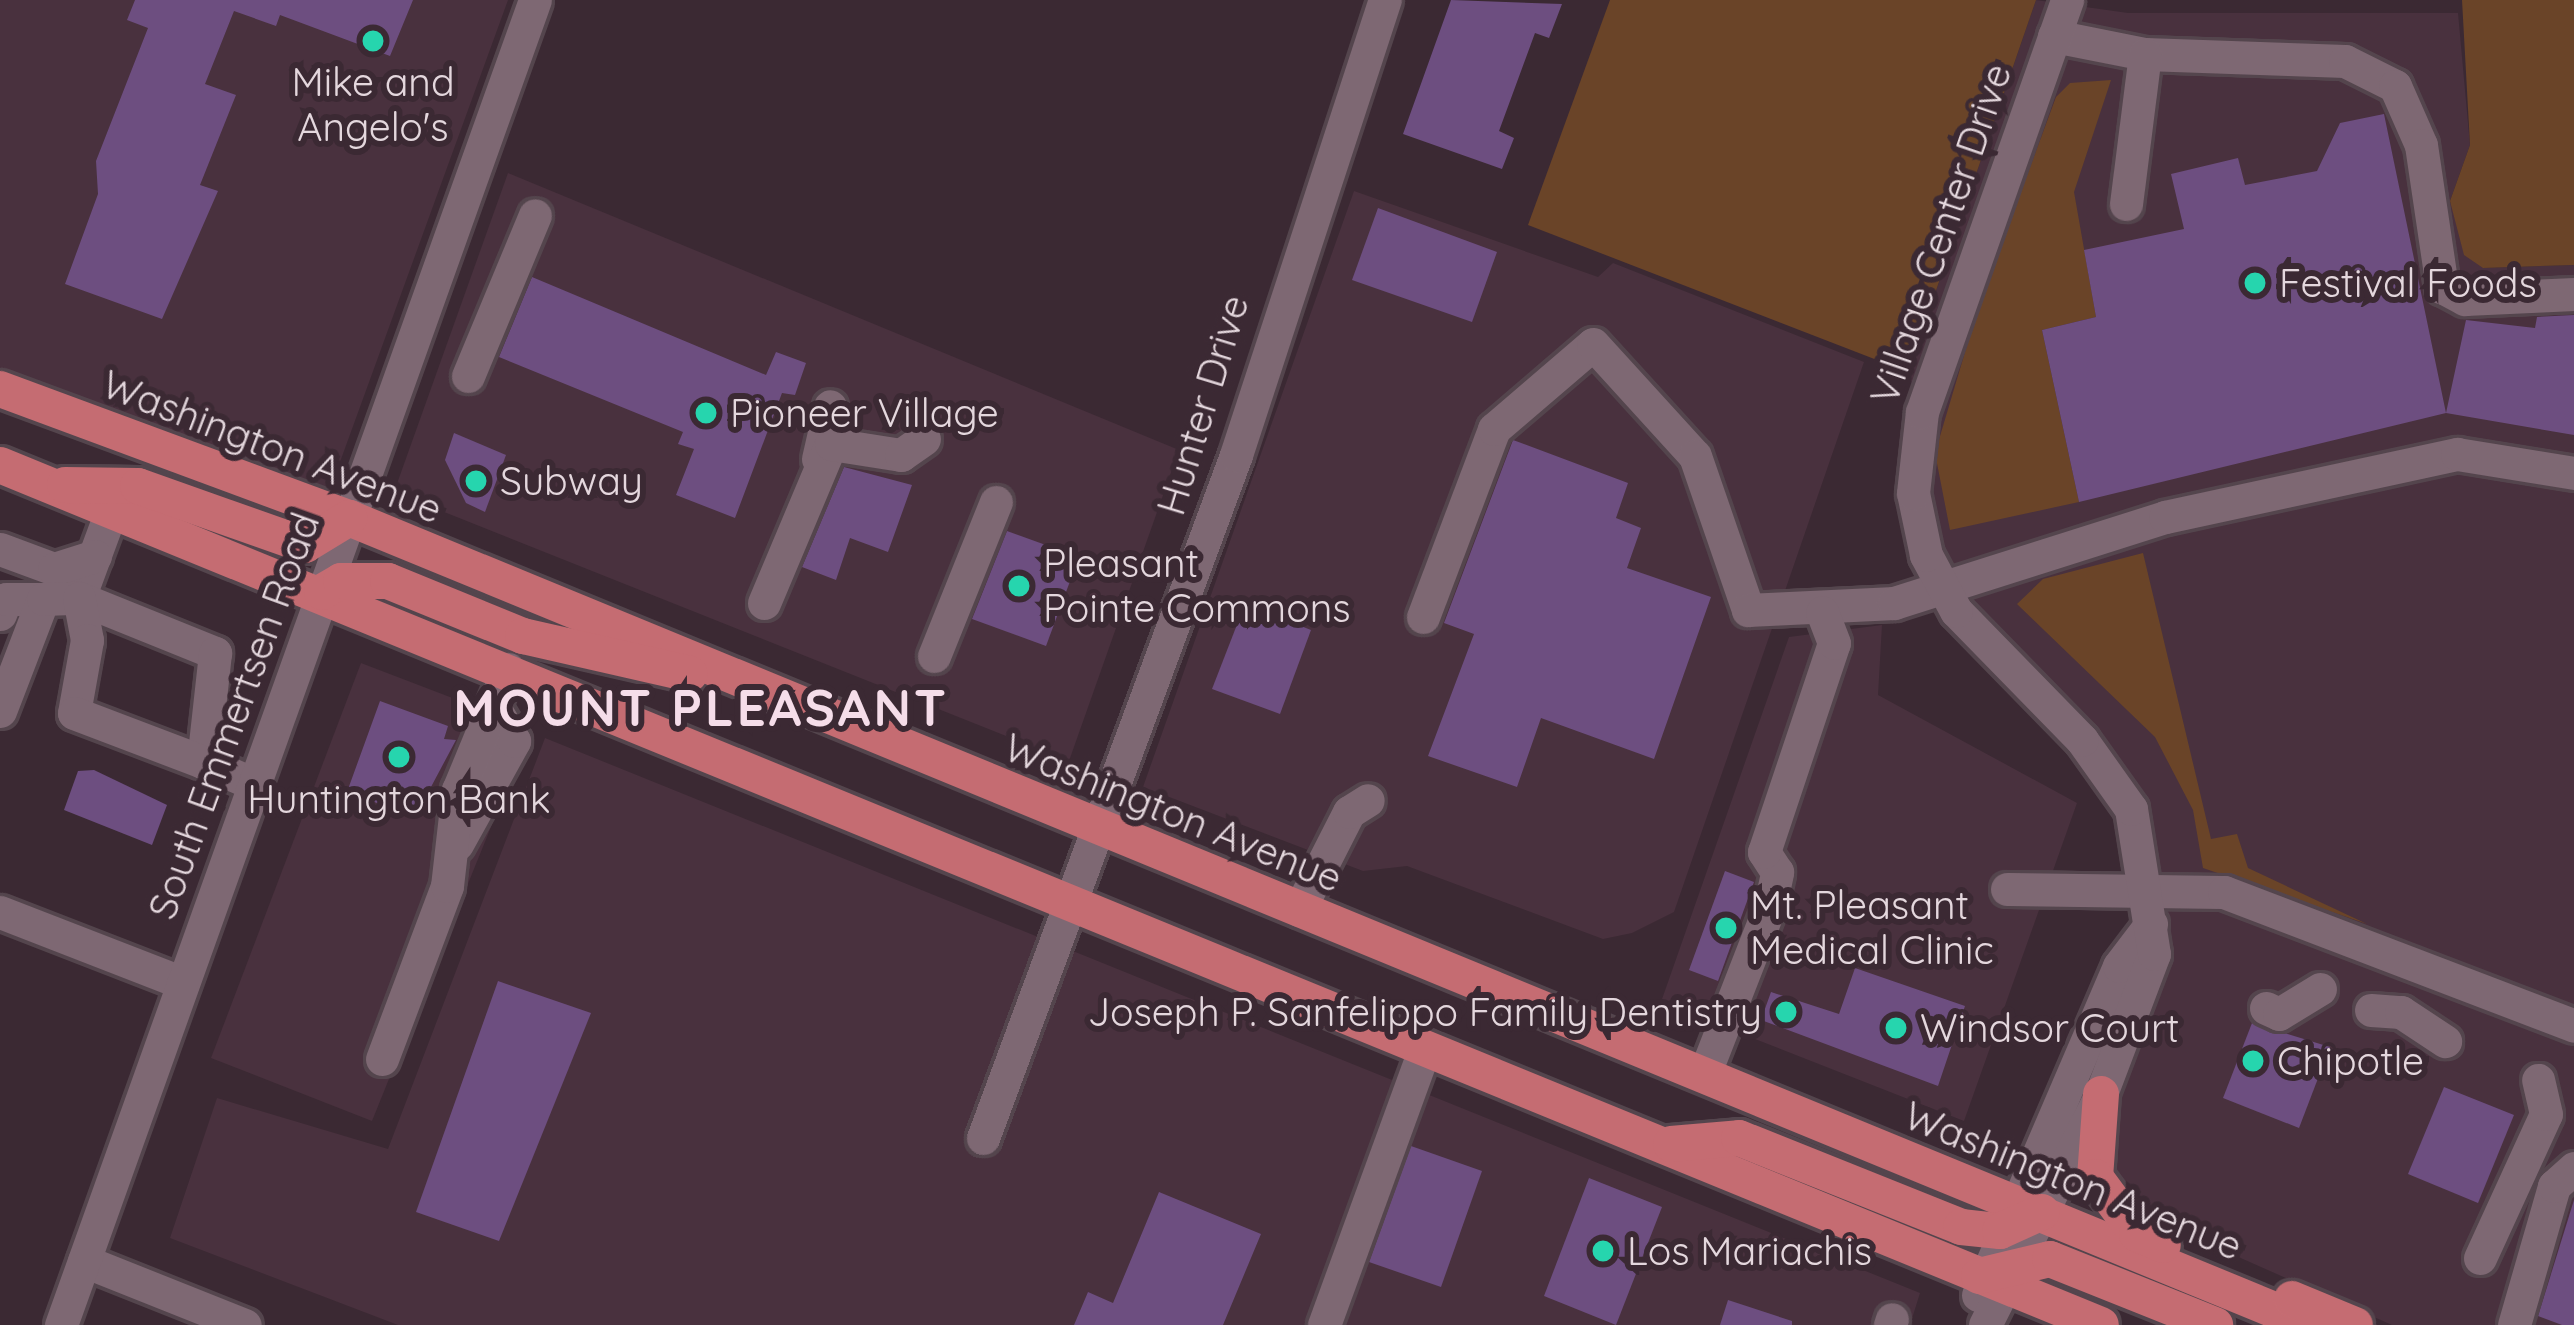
<!DOCTYPE html>
<html>
<head>
<meta charset="utf-8">
<style>
  body { margin:0 }
  #map { position:relative; width:2574px; height:1325px; overflow:hidden; background:#3b2933; font-family:Quicksand,sans-serif }
  div>[style] { position:absolute }
  [style*='--x'] { left:calc(var(--x)*1px); top:calc(var(--y)*1px); width:calc(var(--w)*1px); rotate:calc(var(--a)*1deg) }
  .built>* { inset:0; background:#49313e }
  .green>* { inset:0; background:#6a4428 }
  .building>* { inset:0; background:#6d4e80 }
  .roads { filter:drop-shadow(3px 0 #54454d) drop-shadow(-3px 0 #54454d) drop-shadow(0 3px #54454d) drop-shadow(0 -3px #54454d) }
  .minor>* { height:33px; margin:-16.5px; padding:0 16.5px; transform-origin:16.5px; border-radius:16.5px; background:#7e6873 }
  .major>* { height:36px; margin:-18px; padding:0 18px; transform-origin:18px; border-radius:18px; background:#c56c72 }
  .dots>* { width:33px; height:33px; translate:-50% -50%; box-sizing:border-box; border:6px solid #3b2933; border-radius:50% }
  span { translate:-50% -50%; white-space:nowrap; text-align:center; line-height:1.15; -webkit-text-stroke:12px #3b2933; paint-order:stroke }
  .poi-label { font-size:39px; color:#e4d7dd }
  .left { translate:0 -50%; text-align:left }
  .right { translate:-100% -50%; text-align:right }
  .street-label { font-size:39px; color:#e4d7dd }
  .district-label { font-size:51px; color:#f5dde9; font-weight:700; letter-spacing:3px }
</style>
</head>
<body>
<div id="map">
  <div class="built">
    <i style="clip-path:polygon(0 0,508px 0,336px 473px,349px 518px,0 389px)"></i>
    <i style="clip-path:polygon(2036px 0,2128px 13px,2458px 13px,2470px 145px,2450px 201px,2483px 268px,2574px 265px,2574px 1325px,2392px 1325px,2060px 1178px,2142px 995px,2145px 845px,1926px 555px,1922px 412px,1908px 372px)"></i>
    <i style="clip-path:polygon(508px 173px,1179px 450px,1069px 761px,394px 492px)"></i>
    <i style="clip-path:polygon(1354px 191px,1598px 277px,1613px 263px,1864px 362px,1674px 912px,1632px 933px,1603px 939px,1407px 866px,1363px 871px,1143px 787px)"></i>
    <i style="clip-path:polygon(1882px 625px,1878px 695px,2077px 803px,1964px 1121px,1661px 1002px,1789px 637px)"></i>
    <i style="clip-path:polygon(361px 663px,531px 728px,372px 1121px,211px 1058px)"></i>
    <i style="clip-path:polygon(545px 738px,1920px 1293px,1910px 1325px,398px 1325px,170px 1238px,217px 1098px,388px 1149px)"></i>
  </div>
  <div class="green">
    <i style="clip-path:polygon(1610px 0,2036px 0,1908px 372px,1528px 225px)"></i>
    <i style="clip-path:polygon(2462px 0,2574px 0,2574px 265px,2483px 268px,2464px 255px,2450px 201px,2470px 145px)"></i>
    <i style="clip-path:polygon(2111px 80px,2074px 192px,2096px 317px,2042px 330px,2079px 502px,1950px 530px,1935px 453px,1979px 305px,2056px 97px,2070px 83px)"></i>
    <i style="clip-path:polygon(2143px 553px,2211px 839px,2237px 834px,2248px 868px,2367px 924px,2203px 868px,2193px 810px,2155px 737px,2017px 604px,2043px 579px)"></i>
  </div>
  <div class="building">
    <i style="clip-path:polygon(135px 0,413px 0,390px 56px,280px 15px,276px 26px,234px 11px,205px 84px,236px 95px,200px 185px,218px 191px,162px 319px,65px 284px,98px 194px,96px 161px,148px 28px,127px 20px)"></i>
    <i style="clip-path:polygon(1451px 0,1562px 4px,1549px 38px,1535px 33px,1499px 131px,1514px 138px,1502px 169px,1403px 134px)"></i>
    <i style="clip-path:polygon(2384px 114px,2446px 413px,2079px 502px,2042px 330px,2096px 317px,2084px 250px,2184px 229px,2171px 174px,2238px 158px,2245px 185px,2317px 171px,2340px 123px)"></i>
    <i style="clip-path:polygon(1378px 208px,1497px 252px,1472px 322px,1352px 280px)"></i>
    <i style="clip-path:polygon(532px 277px,766px 375px,776px 352px,806px 363px,795px 395px,782px 393px,735px 518px,676px 495px,694px 449px,678px 444px,683px 432px,499px 357px)"></i>
    <i style="clip-path:polygon(2574px 315px,2574px 435px,2446px 413px,2466px 320px,2535px 328px,2537px 317px)"></i>
    <i style="clip-path:polygon(454px 433px,506px 455px,485px 512px,466px 503px,445px 460px)"></i>
    <i style="clip-path:polygon(1513px 440px,1628px 483px,1616px 518px,1641px 528px,1627px 568px,1711px 597px,1654px 759px,1541px 718px,1517px 787px,1428px 756px,1474px 634px,1444px 623px)"></i>
    <i style="clip-path:polygon(844px 467px,912px 485px,888px 552px,850px 538px,836px 580px,802px 567px)"></i>
    <i style="clip-path:polygon(1007px 531px,1079px 557px,1046px 646px,972px 619px)"></i>
    <i style="clip-path:polygon(1245px 604px,1311px 630px,1280px 714px,1212px 689px)"></i>
    <i style="clip-path:polygon(380px 701px,448px 726px,444px 739px,456px 740px,415px 817px,347px 792px)"></i>
    <i style="clip-path:polygon(94px 770px,167px 805px,152px 845px,64px 810px,78px 771px)"></i>
    <i style="clip-path:polygon(1725px 871px,1754px 882px,1718px 981px,1689px 970px)"></i>
    <i style="clip-path:polygon(1855px 968px,1965px 1006px,1938px 1086px,1761px 1020px,1771px 992px,1839px 1014px)"></i>
    <i style="clip-path:polygon(498px 981px,591px 1013px,499px 1241px,416px 1212px)"></i>
    <i style="clip-path:polygon(2252px 1023px,2330px 1047px,2299px 1128px,2223px 1098px)"></i>
    <i style="clip-path:polygon(2444px 1087px,2514px 1115px,2478px 1203px,2408px 1174px)"></i>
    <i style="clip-path:polygon(1411px 1146px,1482px 1171px,1441px 1287px,1369px 1262px)"></i>
    <i style="clip-path:polygon(1589px 1178px,1662px 1207px,1616px 1325px,1544px 1296px)"></i>
    <i style="clip-path:polygon(1159px 1192px,1261px 1234px,1223px 1325px,1074px 1325px,1088px 1292px,1113px 1303px)"></i>
    <i style="clip-path:polygon(2574px 1200px,2574px 1325px,2562px 1325px,2538px 1316px)"></i>
    <i style="clip-path:polygon(1728px 1300px,1792px 1321px,1792px 1325px,1720px 1325px)"></i>
  </div>
  <div class="roads">
    <div class="minor">
      <i style="--x:2054;--y:36;--w:93;--a:11.2"></i>
      <i style="--x:2145;--y:54;--w:200;--a:2"></i>
      <i style="--x:2345;--y:61;--w:56;--a:26.6"></i>
      <i style="--x:2395;--y:86;--w:64;--a:66.2"></i>
      <i style="--x:2421;--y:145;--w:144;--a:81.6"></i>
      <i style="--x:2442;--y:287;--w:26;--a:28"></i>
      <i style="--x:2465;--y:299;--w:109;--a:-2.6"></i>
      <i style="--x:2126;--y:204;--w:151;--a:-82.8"></i>
      <i style="--x:468;--y:376;--w:174;--a:-67.4"></i>
      <i style="--x:818;--y:459;--w:54;--a:-77.2"></i>
      <i style="--x:110;--y:514;--w:90;--a:110.3"></i>
      <i style="--x:79;--y:598;--w:147;--a:22"></i>
      <i style="--x:215;--y:653;--w:110;--a:96.3"></i>
      <i style="--x:203;--y:762;--w:56;--a:23.3"></i>
      <i style="--x:0;--y:549;--w:58;--a:20.3"></i>
      <i style="--x:54;--y:569;--w:43;--a:-17.6"></i>
      <i style="--x:764;--y:603;--w:173;--a:-67.2"></i>
      <i style="--x:831;--y:444;--w:71;--a:8.9"></i>
      <i style="--x:901;--y:455;--w:28;--a:-35"></i>
      <i style="--x:0;--y:614;--w:16;--a:-68"></i>
      <i style="--x:6;--y:599;--w:37;--a:0"></i>
      <i style="--x:1423;--y:617;--w:201;--a:-69.3"></i>
      <i style="--x:1494;--y:429;--w:130;--a:-40.6"></i>
      <i style="--x:1593;--y:344;--w:151;--a:47.7"></i>
      <i style="--x:1695;--y:456;--w:163;--a:71"></i>
      <i style="--x:1748;--y:610;--w:146;--a:-2.7"></i>
      <i style="--x:1894;--y:603;--w:284;--a:-17.6"></i>
      <i style="--x:2165;--y:517;--w:299;--a:-12.2"></i>
      <i style="--x:2457;--y:454;--w:119;--a:9.2"></i>
      <i style="--x:934;--y:656;--w:166;--a:-68.1"></i>
      <i style="--x:0;--y:711;--w:120;--a:-69"></i>
      <i style="--x:43;--y:599;--w:36;--a:-2"></i>
      <i style="--x:79;--y:598;--w:43;--a:79.2"></i>
      <i style="--x:87;--y:640;--w:74;--a:100.1"></i>
      <i style="--x:74;--y:713;--w:138;--a:20.8"></i>
      <i style="--x:457;--y:844;--w:118;--a:-61"></i>
      <i style="--x:514;--y:741;--w:39;--a:-121"></i>
      <i style="--x:2007;--y:889;--w:217;--a:0.8"></i>
      <i style="--x:2224;--y:892;--w:375;--a:20.9"></i>
      <i style="--x:1299;--y:910;--w:110;--a:-63"></i>
      <i style="--x:1349;--y:812;--w:22;--a:-32"></i>
      <i style="--x:0;--y:912;--w:196;--a:21.2"></i>
      <i style="--x:2266;--y:1008;--w:14;--a:25"></i>
      <i style="--x:2279;--y:1014;--w:48;--a:-31.4"></i>
      <i style="--x:2371;--y:1010;--w:30;--a:4"></i>
      <i style="--x:2401;--y:1012;--w:53;--a:33.4"></i>
      <i style="--x:382;--y:1059;--w:185;--a:-69.4"></i>
      <i style="--x:447;--y:886;--w:97;--a:-83.5"></i>
      <i style="--x:458;--y:790;--w:131;--a:-67.5"></i>
      <i style="--x:1704;--y:1075;--w:181;--a:-68.7"></i>
      <i style="--x:1770;--y:906;--w:35;--a:-78"></i>
      <i style="--x:1777;--y:872;--w:24;--a:-123"></i>
      <i style="--x:1764;--y:852;--w:220;--a:-71.5"></i>
      <i style="--x:1834;--y:643;--w:33;--a:-111"></i>
      <i style="--x:983;--y:1138;--w:728;--a:-69.67"></i>
      <i style="--x:1236;--y:455;--w:479;--a:-71.9"></i>
      <i style="--x:2480;--y:1258;--w:158;--a:-65.4"></i>
      <i style="--x:2546;--y:1114;--w:35;--a:-103"></i>
      <i style="--x:84;--y:1261;--w:173;--a:21.7"></i>
      <i style="--x:1978;--y:1295;--w:358;--a:-66.8"></i>
      <i style="--x:2119;--y:966;--w:53;--a:-52.7"></i>
      <i style="--x:61;--y:1325;--w:1407;--a:-70.32"></i>
      <i style="--x:1324;--y:1325;--w:296;--a:-70"></i>
      <i style="--x:1890;--y:1325;--w:6;--a:-72"></i>
      <i style="--x:1985;--y:1325;--w:258;--a:-63.3"></i>
      <i style="--x:2101;--y:1094;--w:150;--a:-69.3"></i>
      <i style="--x:2154;--y:954;--w:147;--a:-99"></i>
      <i style="--x:2131;--y:809;--w:85;--a:-125.4"></i>
      <i style="--x:2082;--y:740;--w:180;--a:-134.3"></i>
      <i style="--x:1956;--y:611;--w:64;--a:-118.2"></i>
      <i style="--x:1926;--y:555;--w:63;--a:-101.8"></i>
      <i style="--x:1913;--y:493;--w:81;--a:-83.7"></i>
      <i style="--x:1922;--y:412;--w:437;--a:-70.6"></i>
      <i style="--x:2514;--y:1325;--w:145;--a:-73.9"></i>
      <i style="--x:2554;--y:1186;--w:27;--a:-42"></i>
    </div>
    <div class="major">
      <i style="--x:0;--y:389;--w:372;--a:20.3"></i>
      <i style="--x:349;--y:518;--w:2121;--a:22.36"></i>
      <i style="--x:0;--y:465;--w:2270;--a:22.26"></i>
      <i style="--x:65;--y:485;--w:73;--a:0.8"></i>
      <i style="--x:138;--y:486;--w:177;--a:19.5"></i>
      <i style="--x:305;--y:545;--w:52;--a:-31.5"></i>
      <i style="--x:322;--y:592;--w:22;--a:-30"></i>
      <i style="--x:341;--y:581;--w:47;--a:0"></i>
      <i style="--x:388;--y:581;--w:146;--a:22.2"></i>
      <i style="--x:523;--y:636;--w:171;--a:12.8"></i>
      <i style="--x:2101;--y:1094;--w:83;--a:94.1"></i>
      <i style="--x:2095;--y:1177;--w:71;--a:53.6"></i>
      <i style="--x:2137;--y:1234;--w:28;--a:23"></i>
      <i style="--x:1671;--y:1144;--w:68;--a:-5"></i>
      <i style="--x:1739;--y:1138;--w:239;--a:21.8"></i>
      <i style="--x:1961;--y:1227;--w:39;--a:6"></i>
      <i style="--x:2000;--y:1231;--w:46;--a:-24.3"></i>
      <i style="--x:1979;--y:1276;--w:73;--a:-13.5"></i>
      <i style="--x:2050;--y:1259;--w:178;--a:21.8"></i>
      <i style="--x:2292;--y:1299;--w:68;--a:22.4"></i>
    </div>
  </div>
  <div class="dots">
    <i style="left:373px;top:41px;background:#26d5ae"></i>
    <i style="left:2255px;top:283px;background:#26d5ae"></i>
    <i style="left:706px;top:413px;background:#26d5ae"></i>
    <i style="left:476px;top:481px;background:#26d5ae"></i>
    <i style="left:1019px;top:586px;background:#26d5ae"></i>
    <i style="left:399px;top:757px;background:#26d5ae"></i>
    <i style="left:1726px;top:928px;background:#26d5ae"></i>
    <i style="left:1786px;top:1012px;background:#26d5ae"></i>
    <i style="left:1896px;top:1028px;background:#26d5ae"></i>
    <i style="left:2253px;top:1061px;background:#26d5ae"></i>
    <i style="left:1603px;top:1251px;background:#26d5ae"></i>
  </div>
  <div class="poi-label">
    <span style="left:373px;top:105px">Mike and<br>Angelo's</span>
    <span class="left" style="left:2279px;top:283px">Festival Foods</span>
    <span class="left" style="left:730px;top:413px">Pioneer Village</span>
    <span class="left" style="left:500px;top:481px">Subway</span>
    <span class="left" style="left:1043px;top:586px">Pleasant<br>Pointe Commons</span>
    <span style="left:399px;top:799px">Huntington Bank</span>
    <span class="left" style="left:1750px;top:928px">Mt. Pleasant<br>Medical Clinic</span>
    <span class="right" style="left:1762px;top:1012px">Joseph P. Sanfelippo Family Dentistry</span>
    <span class="left" style="left:1920px;top:1028px">Windsor Court</span>
    <span class="left" style="left:2277px;top:1061px">Chipotle</span>
    <span class="left" style="left:1627px;top:1251px">Los Mariachis</span>
  </div>
  <div class="street-label">
    <span style="left:1941px;top:234px;rotate:-71deg">Village Center Drive</span>
    <span style="left:1203px;top:405px;rotate:-73deg">Hunter Drive</span>
    <span style="left:272px;top:447px;rotate:21deg">Washington Avenue</span>
    <span style="left:234px;top:716px;rotate:-70deg">South Emmertsen Road</span>
    <span style="left:1173px;top:813px;rotate:22deg">Washington Avenue</span>
    <span style="left:2073px;top:1181px;rotate:22deg">Washington Avenue</span>
  </div>
  <div class="district-label">
    <span style="left:701px;top:707px">MOUNT PLEASANT</span>
  </div>
</div>
</body>
</html>
